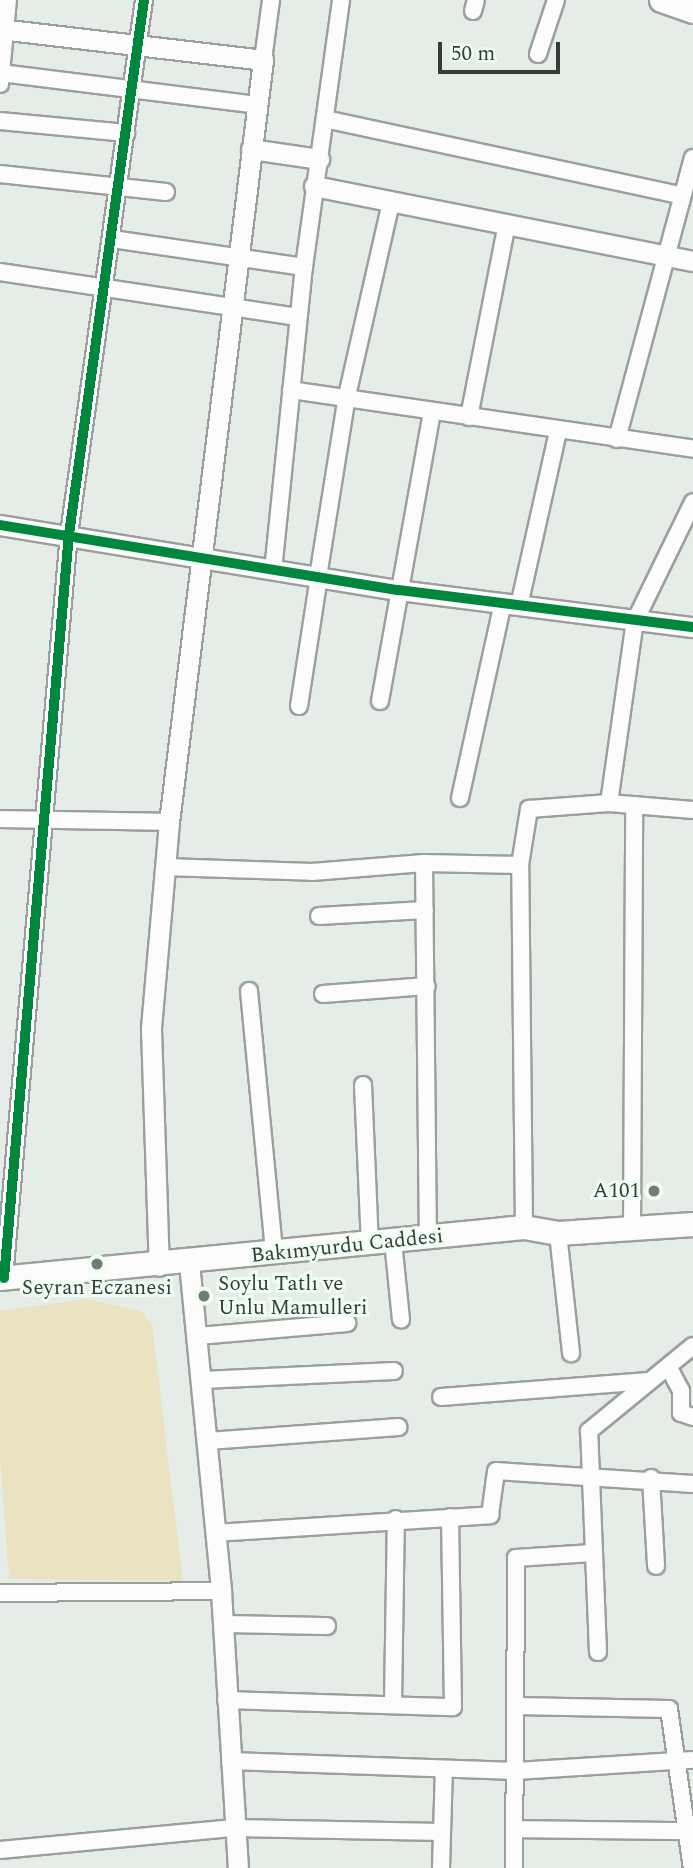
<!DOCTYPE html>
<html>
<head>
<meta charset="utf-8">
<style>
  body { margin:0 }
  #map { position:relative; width:693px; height:1868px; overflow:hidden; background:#e6ece7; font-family:Spectral,serif }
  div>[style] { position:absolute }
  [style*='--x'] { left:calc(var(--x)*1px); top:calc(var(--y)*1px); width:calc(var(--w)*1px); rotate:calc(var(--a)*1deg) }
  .green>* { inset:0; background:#eae3c2 }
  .roads { filter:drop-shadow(2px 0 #9ba09c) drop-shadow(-2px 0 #9ba09c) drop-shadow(0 2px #9ba09c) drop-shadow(0 -2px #9ba09c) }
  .minor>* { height:16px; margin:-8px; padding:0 8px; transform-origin:8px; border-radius:8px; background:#fbfcfb }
  .tertiary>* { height:19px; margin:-9.5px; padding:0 9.5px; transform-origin:9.5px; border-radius:9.5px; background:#fbfcfb }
  .secondary>* { height:23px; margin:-11.5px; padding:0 11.5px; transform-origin:11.5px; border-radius:11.5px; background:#fbfcfb }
  .cycleway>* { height:10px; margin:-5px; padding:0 5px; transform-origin:5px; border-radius:5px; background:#00873e }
  .dots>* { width:19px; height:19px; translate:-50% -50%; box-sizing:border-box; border:4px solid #effef3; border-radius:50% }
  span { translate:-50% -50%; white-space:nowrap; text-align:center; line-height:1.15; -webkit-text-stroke:6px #effef3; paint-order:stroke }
  .poi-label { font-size:21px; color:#363c38 }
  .right { translate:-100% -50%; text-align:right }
  .left { translate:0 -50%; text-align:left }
  .street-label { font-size:21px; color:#363c38 }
  .scale { position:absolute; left:438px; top:42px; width:122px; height:32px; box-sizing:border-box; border:4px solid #363c38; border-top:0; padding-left:9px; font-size:21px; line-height:24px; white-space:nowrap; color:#363c38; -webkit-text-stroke:5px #effef3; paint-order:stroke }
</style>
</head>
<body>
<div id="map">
  <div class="green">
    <i style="clip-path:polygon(87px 1299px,141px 1311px,152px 1325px,183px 1581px,9px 1579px,0 1457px,0 1311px)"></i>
  </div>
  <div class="roads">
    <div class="minor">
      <i style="--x:473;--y:11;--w:11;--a:-75"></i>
      <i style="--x:538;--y:54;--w:57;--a:-71.6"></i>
      <i style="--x:263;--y:60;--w:61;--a:-82.4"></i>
      <i style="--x:1;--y:73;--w:258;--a:7.1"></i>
      <i style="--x:0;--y:84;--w:84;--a:-84.6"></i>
      <i style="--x:325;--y:119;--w:362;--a:12.1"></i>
      <i style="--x:0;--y:121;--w:127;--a:5.4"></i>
      <i style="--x:0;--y:174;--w:167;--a:6.2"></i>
      <i style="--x:112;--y:239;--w:194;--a:8.3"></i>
      <i style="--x:0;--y:272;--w:301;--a:8.6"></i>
      <i style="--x:291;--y:390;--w:406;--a:8.3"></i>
      <i style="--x:469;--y:417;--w:193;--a:-78.9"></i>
      <i style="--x:617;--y:439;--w:291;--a:-74.9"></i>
      <i style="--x:273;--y:571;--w:306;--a:-84.2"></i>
      <i style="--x:304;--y:267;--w:270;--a:-82.1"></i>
      <i style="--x:318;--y:577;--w:183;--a:-80.9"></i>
      <i style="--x:347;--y:396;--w:198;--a:-77.2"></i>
      <i style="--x:519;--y:606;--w:179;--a:-77.4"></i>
      <i style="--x:380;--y:701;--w:294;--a:-79.8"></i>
      <i style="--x:299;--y:706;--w:131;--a:-81.2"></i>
      <i style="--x:460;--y:798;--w:200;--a:-77.6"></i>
      <i style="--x:609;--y:803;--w:184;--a:-81.9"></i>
      <i style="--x:635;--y:621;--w:132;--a:-64"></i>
      <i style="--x:0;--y:819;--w:169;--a:1"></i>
      <i style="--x:424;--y:863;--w:374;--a:89.4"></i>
      <i style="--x:165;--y:867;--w:147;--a:1.9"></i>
      <i style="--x:312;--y:872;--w:112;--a:-4.6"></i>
      <i style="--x:424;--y:863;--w:96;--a:1.2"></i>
      <i style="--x:319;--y:916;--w:106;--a:-3.2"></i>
      <i style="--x:249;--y:991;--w:263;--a:84.5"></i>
      <i style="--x:323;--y:994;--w:104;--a:-4.4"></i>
      <i style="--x:363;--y:1085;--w:159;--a:87.5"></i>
      <i style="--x:524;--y:1227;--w:362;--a:-90.6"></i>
      <i style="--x:520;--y:865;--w:57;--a:-80.9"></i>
      <i style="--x:529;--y:809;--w:80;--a:-4.3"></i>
      <i style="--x:609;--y:803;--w:84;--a:4.8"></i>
      <i style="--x:632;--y:1229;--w:424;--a:-89.7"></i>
      <i style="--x:558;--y:1233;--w:121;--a:83.8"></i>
      <i style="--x:393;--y:1241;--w:79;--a:84.2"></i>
      <i style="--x:4;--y:1278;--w:747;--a:-85.01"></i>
      <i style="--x:69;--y:534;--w:539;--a:-82.01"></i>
      <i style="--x:198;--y:1336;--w:150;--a:-5"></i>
      <i style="--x:669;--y:1368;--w:26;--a:62"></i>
      <i style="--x:681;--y:1391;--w:22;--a:90"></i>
      <i style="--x:681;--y:1413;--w:13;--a:18"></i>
      <i style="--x:203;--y:1380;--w:191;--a:-2.7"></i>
      <i style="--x:441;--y:1397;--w:208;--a:-4.4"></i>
      <i style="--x:208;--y:1441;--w:191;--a:-4.2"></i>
      <i style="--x:651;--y:1478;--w:88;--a:86.7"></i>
      <i style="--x:215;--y:1533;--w:276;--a:-3.7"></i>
      <i style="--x:490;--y:1515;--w:44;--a:-82.2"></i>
      <i style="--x:496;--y:1471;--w:197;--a:3.8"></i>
      <i style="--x:0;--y:1593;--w:221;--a:-0.5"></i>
      <i style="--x:223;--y:1624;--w:104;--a:1.1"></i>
      <i style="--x:598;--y:1652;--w:221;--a:-92.3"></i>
      <i style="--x:589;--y:1431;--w:134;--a:-39.3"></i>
      <i style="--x:226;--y:1700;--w:227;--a:1.8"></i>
      <i style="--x:453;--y:1707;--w:190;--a:-90.9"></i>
      <i style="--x:393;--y:1703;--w:184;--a:-89.1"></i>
      <i style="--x:516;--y:1706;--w:153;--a:1.1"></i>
      <i style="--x:669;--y:1709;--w:161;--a:81.8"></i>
      <i style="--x:230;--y:1761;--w:286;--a:2"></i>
      <i style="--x:516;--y:1771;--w:177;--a:-3.6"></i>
      <i style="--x:515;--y:1829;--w:169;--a:0.7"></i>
      <i style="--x:0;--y:1850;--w:235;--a:-5.4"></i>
      <i style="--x:234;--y:1828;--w:208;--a:1.1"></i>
      <i style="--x:441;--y:1868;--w:99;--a:-88.3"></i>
      <i style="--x:514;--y:1868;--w:310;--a:-89.6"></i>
      <i style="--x:516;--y:1558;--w:76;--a:-3.8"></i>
    </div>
    <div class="tertiary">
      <i style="--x:0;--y:29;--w:265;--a:6.7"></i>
      <i style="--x:263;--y:60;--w:768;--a:97.03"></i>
      <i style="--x:169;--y:822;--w:208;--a:95"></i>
      <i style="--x:151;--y:1029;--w:237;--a:88.1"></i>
      <i style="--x:251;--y:149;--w:69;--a:8.4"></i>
      <i style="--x:314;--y:186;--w:386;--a:11.2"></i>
      <i style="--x:0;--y:525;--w:404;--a:9.3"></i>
      <i style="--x:399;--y:590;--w:296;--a:7.2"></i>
      <i style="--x:189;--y:1263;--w:330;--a:84.4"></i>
      <i style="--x:221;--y:1591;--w:278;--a:86.5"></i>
    </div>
    <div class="secondary">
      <i style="--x:661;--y:0;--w:34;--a:19"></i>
      <i style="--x:0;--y:1278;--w:526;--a:-5.56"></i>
      <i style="--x:524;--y:1227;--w:35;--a:10"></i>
      <i style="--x:558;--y:1233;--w:135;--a:-3.8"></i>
    </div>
  </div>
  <div class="cycleway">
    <i style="--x:0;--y:525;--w:404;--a:9.3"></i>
    <i style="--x:399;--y:590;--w:296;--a:7.2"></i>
    <i style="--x:4;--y:1278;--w:747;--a:-85.01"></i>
    <i style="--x:69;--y:534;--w:539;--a:-82.01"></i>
  </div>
  <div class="dots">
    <i style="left:654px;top:1191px;background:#747a75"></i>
    <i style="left:97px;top:1264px;background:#747a75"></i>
    <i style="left:204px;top:1296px;background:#747a75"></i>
  </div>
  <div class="poi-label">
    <span class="right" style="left:640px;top:1191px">A101</span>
    <span class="left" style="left:218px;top:1296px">Soylu Tatlı ve<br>Unlu Mamulleri</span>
    <span style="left:97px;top:1288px">Seyran Eczanesi</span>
  </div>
  <div class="street-label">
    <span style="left:347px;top:1246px;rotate:-6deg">Bakımyurdu Caddesi</span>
  </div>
  <div class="scale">50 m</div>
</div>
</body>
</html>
